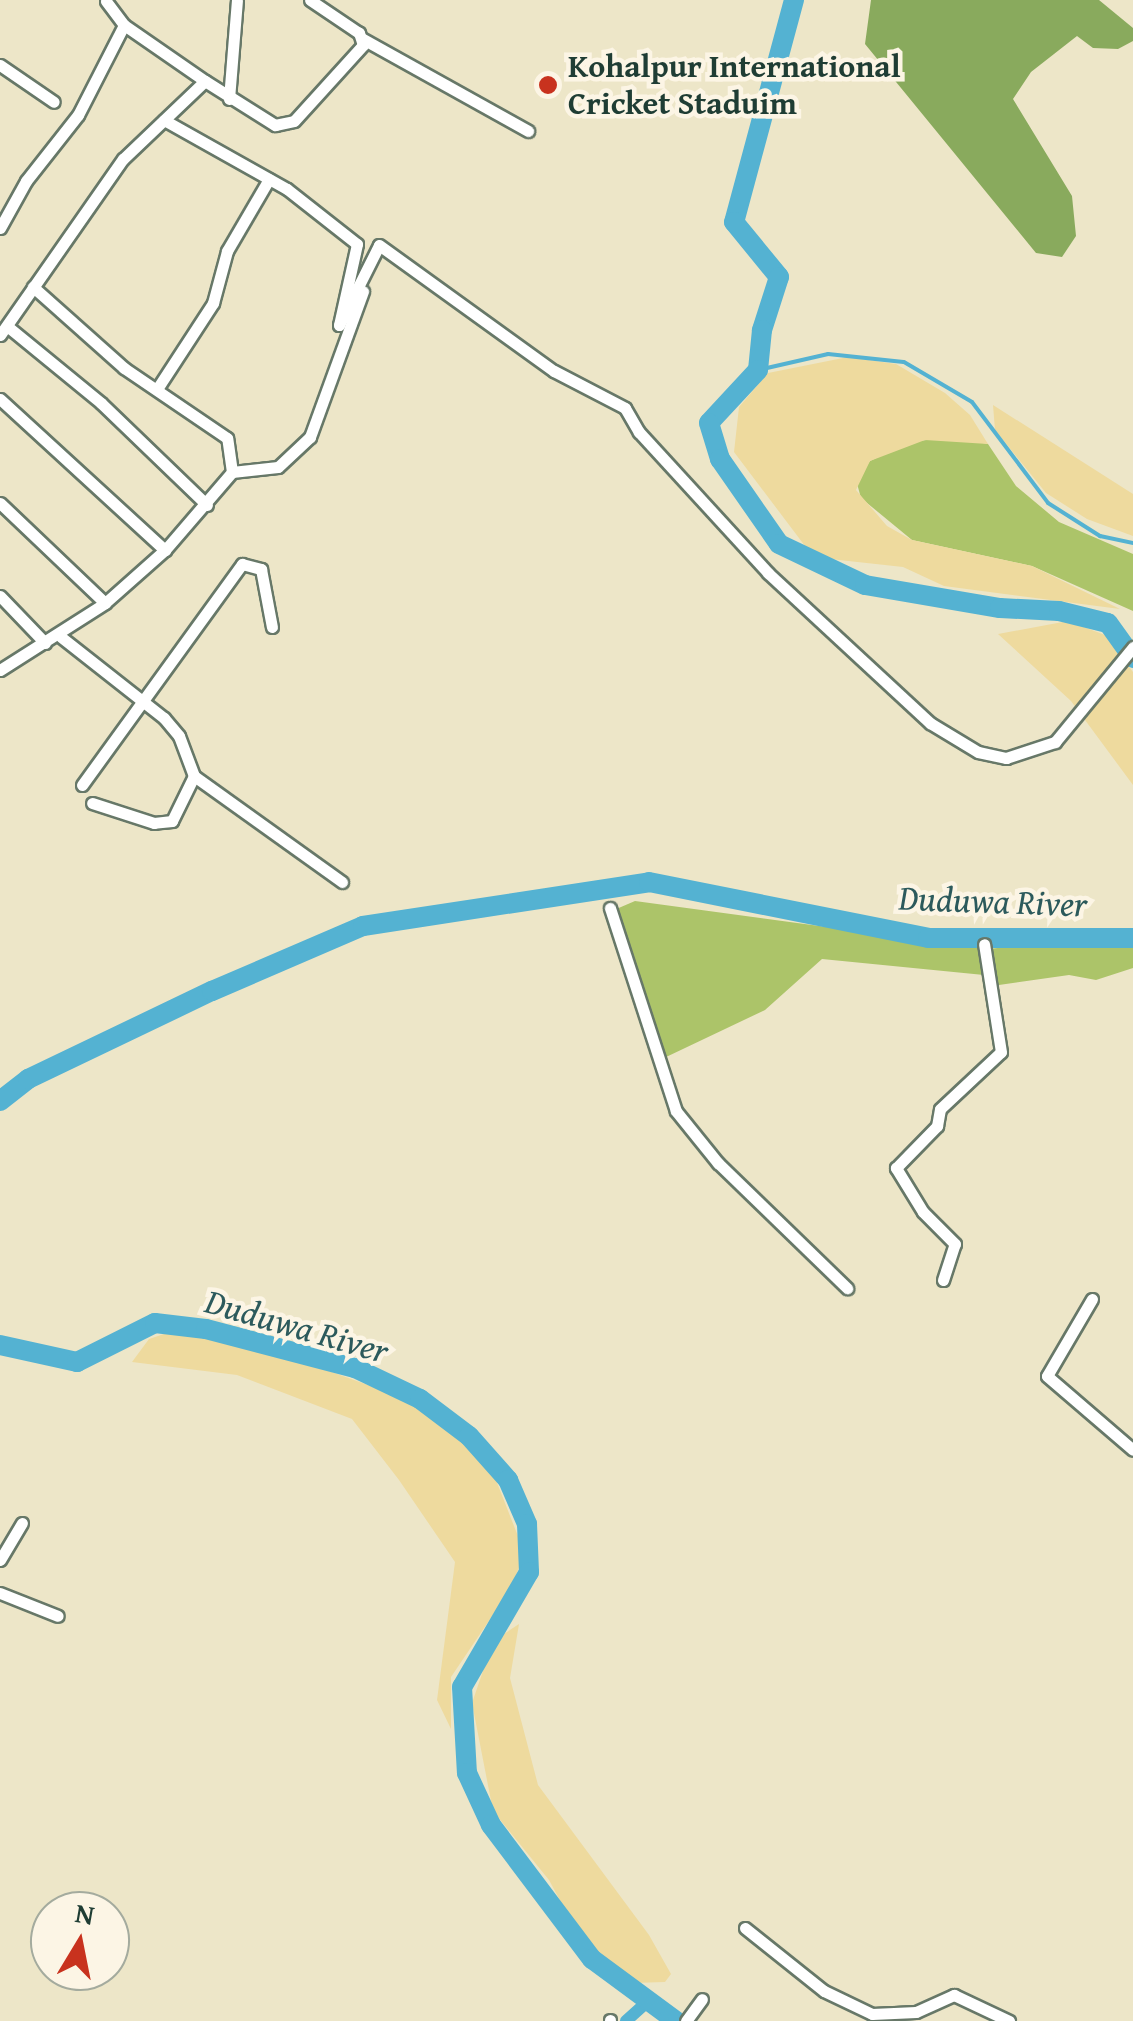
<!DOCTYPE html>
<html>
<head>
<meta charset="utf-8">
<style>
  body { margin:0 }
  #map { position:relative; width:1133px; height:2021px; overflow:hidden; background:#ede6c8; font-family:"Gentium Book Plus",serif }
  div>[style] { position:absolute }
  [style*='--x'] { left:calc(var(--x)*1px); top:calc(var(--y)*1px); width:calc(var(--w)*1px); rotate:calc(var(--a)*1deg) }
  .green>* { inset:0; background:#acc469 }
  .forest>* { inset:0; background:#89aa5d }
  .sand>* { inset:0; background:#eeda9e }
  .stream>* { height:4px; margin:-2px; padding:0 2px; transform-origin:2px; border-radius:2px; background:#54b2d2 }
  .canal>* { height:12px; margin:-6px; padding:0 6px; transform-origin:6px; border-radius:6px; background:#54b2d2 }
  .river>* { height:20px; margin:-10px; padding:0 10px; transform-origin:10px; border-radius:10px; background:#54b2d2 }
  .roads { filter:drop-shadow(2px 0 #677868) drop-shadow(-2px 0 #677868) drop-shadow(0 2px #677868) drop-shadow(0 -2px #677868) }
  .street>* { height:11px; margin:-5.5px; padding:0 5.5px; transform-origin:5.5px; border-radius:5.5px; background:#fff }
  .dots>* { width:28px; height:28px; translate:-50% -50%; box-sizing:border-box; border:5px solid #fcf5e5; border-radius:50% }
  span { translate:-50% -50%; white-space:nowrap; text-align:center; line-height:1.15; -webkit-text-stroke:9px #fcf5e5; paint-order:stroke }
  .poi-label { font-size:32px; color:#1f3d34; font-weight:700 }
  .left { translate:0 -50%; text-align:left }
  .water-label { font-size:35px; color:#2c5a5c; font-style:italic }
  .north { position:absolute; left:30px; top:1891px; width:100px; height:100px; box-sizing:border-box; background:#fcf5e5; border:2px solid #a4ab9e; border-radius:50%; rotate:10deg; font-size:28px; font-weight:700; line-height:40px; text-align:center; color:#1f3d34 }
  .north::after { content:''; display:block; margin:auto; width:35px; height:45px; background:#c8321e; clip-path:polygon(50% 0,100% 100%,50% 72%,0 100%) }
</style>
</head>
<body>
<div id="map">
  <div class="green">
    <i style="clip-path:polygon(952px 437px,988px 444px,1016px 486px,1059px 522px,1133px 554px,1133px 611px,1032px 566px,912px 540px,861px 498px,856px 480px,870px 461px,910px 442px)"></i>
    <i style="clip-path:polygon(635px 901px,982px 948px,984px 975px,822px 959px,765px 1010px,664px 1058px,614px 910px)"></i>
    <i style="clip-path:polygon(1133px 932px,1133px 968px,1096px 980px,1069px 975px,992px 986px,989px 949px)"></i>
  </div>
  <div class="forest">
    <i style="clip-path:polygon(871px 0,1099px 0,1133px 28px,1133px 41px,1118px 49px,1093px 48px,1077px 36px,1031px 72px,1013px 99px,1072px 196px,1076px 236px,1062px 257px,1036px 253px,865px 44px)"></i>
  </div>
  <div class="sand">
    <i style="clip-path:polygon(848px 357px,896px 364px,945px 393px,970px 415px,988px 444px,925px 440px,870px 461px,856px 490px,887px 526px,912px 540px,1032px 566px,1120px 609px,944px 586px,903px 567px,821px 558px,805px 546px,734px 452px,739px 407px,768px 373px)"></i>
    <i style="clip-path:polygon(993px 405px,1133px 494px,1133px 536px,1087px 519px,1046px 493px,995px 430px)"></i>
    <i style="clip-path:polygon(1068px 621px,1105px 635px,1133px 672px,1133px 785px,1071px 701px,998px 634px)"></i>
    <i style="clip-path:polygon(176px 1330px,287px 1356px,382px 1390px,443px 1422px,494px 1475px,525px 1554px,509px 1591px,451px 1677px,451px 1729px,437px 1700px,455px 1562px,399px 1480px,352px 1419px,237px 1375px,132px 1362px,149px 1339px)"></i>
    <i style="clip-path:polygon(519px 1624px,510px 1678px,538px 1785px,649px 1935px,671px 1974px,665px 1982px,632px 1983px,576px 1930px,549px 1880px,493px 1811px,472px 1703px,484px 1668px,504px 1634px)"></i>
  </div>
  <div class="stream">
    <i style="--x:758;--y:370;--w:72;--a:-12.9"></i>
    <i style="--x:828;--y:354;--w:76;--a:6"></i>
    <i style="--x:904;--y:362;--w:79;--a:30.5"></i>
    <i style="--x:972;--y:402;--w:126;--a:53"></i>
    <i style="--x:1048;--y:503;--w:62;--a:32.4"></i>
    <i style="--x:1100;--y:536;--w:34;--a:12"></i>
  </div>
  <div class="canal">
    <i style="--x:626;--y:2021;--w:28;--a:-42"></i>
  </div>
  <div class="river">
    <i style="--x:794;--y:0;--w:230;--a:105.1"></i>
    <i style="--x:734;--y:222;--w:71;--a:50.7"></i>
    <i style="--x:779;--y:277;--w:56;--a:107.8"></i>
    <i style="--x:762;--y:330;--w:40;--a:95.7"></i>
    <i style="--x:758;--y:370;--w:72;--a:132.8"></i>
    <i style="--x:709;--y:423;--w:38;--a:73"></i>
    <i style="--x:720;--y:459;--w:103;--a:55.2"></i>
    <i style="--x:779;--y:544;--w:95;--a:25.5"></i>
    <i style="--x:865;--y:585;--w:137;--a:9.7"></i>
    <i style="--x:1000;--y:608;--w:59;--a:2.9"></i>
    <i style="--x:1059;--y:611;--w:50;--a:13.8"></i>
    <i style="--x:1108;--y:623;--w:43;--a:54.5"></i>
    <i style="--x:0;--y:1101;--w:36;--a:-38"></i>
    <i style="--x:28;--y:1079;--w:204;--a:-25.6"></i>
    <i style="--x:212;--y:991;--w:164;--a:-23.3"></i>
    <i style="--x:363;--y:926;--w:289;--a:-8.7"></i>
    <i style="--x:649;--y:882;--w:285;--a:11.3"></i>
    <i style="--x:928;--y:938;--w:205;--a:0"></i>
    <i style="--x:0;--y:1345;--w:79;--a:12.4"></i>
    <i style="--x:77;--y:1362;--w:87;--a:-26.6"></i>
    <i style="--x:155;--y:1323;--w:51;--a:6.7"></i>
    <i style="--x:206;--y:1329;--w:154;--a:14.7"></i>
    <i style="--x:355;--y:1368;--w:72;--a:25.5"></i>
    <i style="--x:420;--y:1399;--w:61;--a:37.1"></i>
    <i style="--x:469;--y:1436;--w:59;--a:48.4"></i>
    <i style="--x:508;--y:1480;--w:48;--a:66.6"></i>
    <i style="--x:527;--y:1524;--w:48;--a:87.6"></i>
    <i style="--x:529;--y:1572;--w:133;--a:120.2"></i>
    <i style="--x:462;--y:1687;--w:86;--a:86.7"></i>
    <i style="--x:467;--y:1773;--w:57;--a:65.2"></i>
    <i style="--x:491;--y:1825;--w:168;--a:53"></i>
    <i style="--x:592;--y:1959;--w:104;--a:36.4"></i>
  </div>
  <div class="roads">
    <div class="street">
      <i style="--x:363;--y:39;--w:189;--a:29.1"></i>
      <i style="--x:0;--y:65;--w:65;--a:34.4"></i>
      <i style="--x:205;--y:81;--w:83;--a:32.2"></i>
      <i style="--x:275;--y:125;--w:19;--a:-12"></i>
      <i style="--x:294;--y:121;--w:103;--a:-47.8"></i>
      <i style="--x:363;--y:45;--w:13;--a:-108"></i>
      <i style="--x:359;--y:33;--w:59;--a:-146"></i>
      <i style="--x:229;--y:99;--w:99;--a:-85.4"></i>
      <i style="--x:164;--y:120;--w:141;--a:29.3"></i>
      <i style="--x:287;--y:189;--w:89;--a:38.2"></i>
      <i style="--x:357;--y:244;--w:83;--a:102.5"></i>
      <i style="--x:339;--y:325;--w:89;--a:-63.4"></i>
      <i style="--x:0;--y:228;--w:54;--a:-61"></i>
      <i style="--x:26;--y:181;--w:84;--a:-51.8"></i>
      <i style="--x:78;--y:115;--w:101;--a:-62.9"></i>
      <i style="--x:379;--y:245;--w:216;--a:35.8"></i>
      <i style="--x:554;--y:371;--w:80;--a:27.5"></i>
      <i style="--x:625;--y:408;--w:28;--a:60"></i>
      <i style="--x:639;--y:432;--w:191;--a:47.5"></i>
      <i style="--x:768;--y:573;--w:221;--a:42.8"></i>
      <i style="--x:930;--y:723;--w:56;--a:31.1"></i>
      <i style="--x:978;--y:752;--w:29;--a:12"></i>
      <i style="--x:1006;--y:758;--w:52;--a:-18.1"></i>
      <i style="--x:1055;--y:742;--w:123;--a:-50.6"></i>
      <i style="--x:7;--y:326;--w:122;--a:39.3"></i>
      <i style="--x:101;--y:403;--w:147;--a:43.9"></i>
      <i style="--x:0;--y:335;--w:215;--a:-55.1"></i>
      <i style="--x:123;--y:159;--w:113;--a:-43.6"></i>
      <i style="--x:205;--y:81;--w:98;--a:-145.3"></i>
      <i style="--x:124;--y:25;--w:30;--a:-127"></i>
      <i style="--x:157;--y:389;--w:103;--a:-56.9"></i>
      <i style="--x:213;--y:303;--w:54;--a:-74.9"></i>
      <i style="--x:227;--y:251;--w:83;--a:-59.7"></i>
      <i style="--x:0;--y:399;--w:224;--a:42.5"></i>
      <i style="--x:232;--y:472;--w:46;--a:-6.2"></i>
      <i style="--x:278;--y:467;--w:44;--a:-43.2"></i>
      <i style="--x:310;--y:437;--w:155;--a:-70"></i>
      <i style="--x:0;--y:503;--w:145;--a:43.6"></i>
      <i style="--x:0;--y:596;--w:65;--a:46.2"></i>
      <i style="--x:61;--y:637;--w:131;--a:38.2"></i>
      <i style="--x:164;--y:718;--w:23;--a:50"></i>
      <i style="--x:179;--y:736;--w:43;--a:69.4"></i>
      <i style="--x:194;--y:776;--w:50;--a:116.1"></i>
      <i style="--x:172;--y:821;--w:18;--a:174"></i>
      <i style="--x:154;--y:823;--w:65;--a:-162.1"></i>
      <i style="--x:0;--y:670;--w:125;--a:-32.5"></i>
      <i style="--x:105;--y:603;--w:80;--a:-41.5"></i>
      <i style="--x:165;--y:550;--w:103;--a:-49.3"></i>
      <i style="--x:232;--y:472;--w:34;--a:-98"></i>
      <i style="--x:227;--y:438;--w:125;--a:-145.8"></i>
      <i style="--x:124;--y:368;--w:122;--a:-138.3"></i>
      <i style="--x:194;--y:776;--w:182;--a:35.6"></i>
      <i style="--x:82;--y:785;--w:273;--a:-54.1"></i>
      <i style="--x:242;--y:564;--w:20;--a:15"></i>
      <i style="--x:261;--y:569;--w:59;--a:79.3"></i>
      <i style="--x:610;--y:908;--w:213;--a:72"></i>
      <i style="--x:676;--y:1111;--w:67;--a:51.1"></i>
      <i style="--x:718;--y:1163;--w:180;--a:44.1"></i>
      <i style="--x:943;--y:1280;--w:38;--a:-72"></i>
      <i style="--x:955;--y:1244;--w:45;--a:-135"></i>
      <i style="--x:923;--y:1212;--w:52;--a:-121.5"></i>
      <i style="--x:896;--y:1168;--w:59;--a:-45.7"></i>
      <i style="--x:937;--y:1126;--w:17;--a:-80"></i>
      <i style="--x:940;--y:1109;--w:83;--a:-43.1"></i>
      <i style="--x:1001;--y:1052;--w:109;--a:-98.9"></i>
      <i style="--x:1092;--y:1299;--w:89;--a:120.3"></i>
      <i style="--x:1047;--y:1376;--w:113;--a:40.7"></i>
      <i style="--x:0;--y:1560;--w:43;--a:-59.3"></i>
      <i style="--x:0;--y:1593;--w:62;--a:21.6"></i>
      <i style="--x:745;--y:1928;--w:101;--a:38.6"></i>
      <i style="--x:824;--y:1991;--w:53;--a:25.6"></i>
      <i style="--x:872;--y:2014;--w:44;--a:-2.6"></i>
      <i style="--x:916;--y:2012;--w:42;--a:-24.1"></i>
      <i style="--x:954;--y:1995;--w:61;--a:25.3"></i>
      <i style="--x:610;--y:2020;--w:1;--a:90"></i>
      <i style="--x:686;--y:2021;--w:27;--a:-54"></i>
    </div>
  </div>
  <div class="dots">
    <i style="left:548px;top:85px;background:#c8321e"></i>
  </div>
  <div class="poi-label">
    <span class="left" style="left:568px;top:85px">Kohalpur International<br>Cricket Staduim</span>
  </div>
  <div class="water-label">
    <span style="left:993px;top:901px;rotate:2deg">Duduwa River</span>
    <span style="left:297px;top:1326px;rotate:16deg">Duduwa River</span>
  </div>
  <div class="north">N</div>
</div>
</body>
</html>
